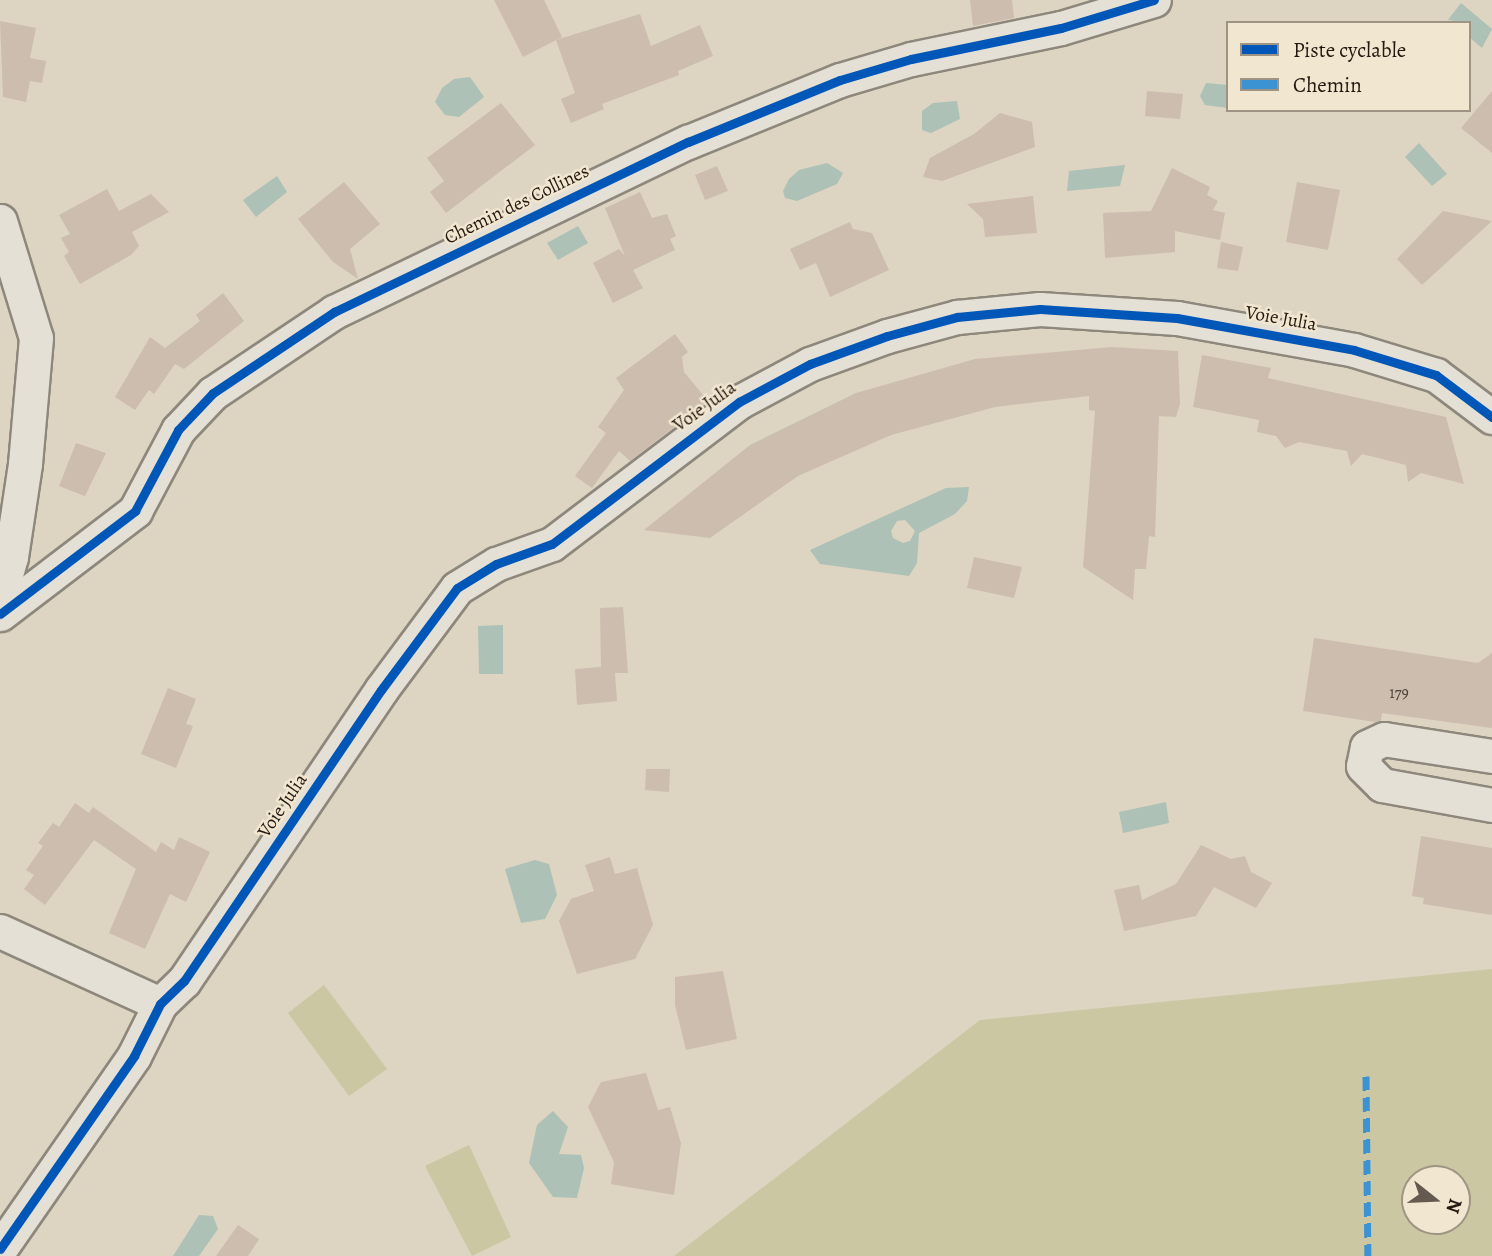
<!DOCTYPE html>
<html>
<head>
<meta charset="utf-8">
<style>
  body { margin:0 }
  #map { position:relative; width:1492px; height:1256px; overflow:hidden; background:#ddd4c1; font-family:Alegreya,serif }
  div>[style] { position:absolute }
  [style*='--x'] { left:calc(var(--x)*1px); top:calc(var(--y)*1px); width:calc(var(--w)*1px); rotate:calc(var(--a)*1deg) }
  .green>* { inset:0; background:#cbc7a2 }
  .water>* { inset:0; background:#adc1b7 }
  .building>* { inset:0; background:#cdbdaf }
  .roads { filter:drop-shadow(2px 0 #8d877c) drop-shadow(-2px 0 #8d877c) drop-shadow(0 2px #8d877c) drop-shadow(0 -2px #8d877c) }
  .minor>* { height:33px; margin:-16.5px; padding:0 16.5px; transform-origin:16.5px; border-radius:16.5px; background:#e5e0d6 }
  .quiet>* { height:7px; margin-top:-3.5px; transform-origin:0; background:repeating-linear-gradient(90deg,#3b93d3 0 14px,transparent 0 21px) }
  .cycleway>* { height:9px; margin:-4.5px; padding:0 4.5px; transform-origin:4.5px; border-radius:4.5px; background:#0057b8 }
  span { translate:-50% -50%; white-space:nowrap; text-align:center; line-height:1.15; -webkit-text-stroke:5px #f1e6cf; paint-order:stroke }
  .number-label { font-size:16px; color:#4e4138 }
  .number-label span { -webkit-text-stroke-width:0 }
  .street-label { font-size:19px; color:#241811 }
  .legend { position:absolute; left:1226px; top:21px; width:245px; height:91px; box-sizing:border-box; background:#f1e6cf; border:2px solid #9f9483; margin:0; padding:9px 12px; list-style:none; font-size:21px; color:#241811 }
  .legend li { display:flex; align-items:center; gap:14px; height:35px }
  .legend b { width:35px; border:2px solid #9f9483 }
  .north { position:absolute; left:1401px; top:1165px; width:70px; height:70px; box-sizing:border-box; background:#f1e6cf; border:2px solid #9f9483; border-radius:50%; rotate:108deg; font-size:19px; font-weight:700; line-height:28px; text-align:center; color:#241811 }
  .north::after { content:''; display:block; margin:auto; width:24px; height:32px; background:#655a4f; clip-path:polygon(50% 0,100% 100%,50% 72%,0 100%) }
</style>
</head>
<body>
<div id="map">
  <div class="green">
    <i style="clip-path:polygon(evenodd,1492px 969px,1492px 1256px,674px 1256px,980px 1020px,1492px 969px,1457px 1179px,1457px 1221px,1415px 1221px,1415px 1179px,1457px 1179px)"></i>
    <i style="clip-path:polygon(324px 985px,387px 1069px,349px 1096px,288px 1013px)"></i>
    <i style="clip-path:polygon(469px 1145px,511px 1237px,472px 1256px,425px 1166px)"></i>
  </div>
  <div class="water">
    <i style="clip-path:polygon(1461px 3px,1492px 29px,1482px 48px,1469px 37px,1469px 23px,1448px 20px)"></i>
    <i style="clip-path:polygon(470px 77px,484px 97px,459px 117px,445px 115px,435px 102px,442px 88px,454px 79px)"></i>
    <i style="clip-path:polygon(1206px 83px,1228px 85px,1228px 108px,1205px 105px,1200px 96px)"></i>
    <i style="clip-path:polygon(957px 101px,960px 119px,931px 133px,922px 130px,922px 111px,933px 103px)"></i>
    <i style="clip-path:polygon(1419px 143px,1447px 174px,1432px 186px,1405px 157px)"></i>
    <i style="clip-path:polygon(827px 163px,843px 173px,837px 184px,797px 201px,785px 198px,783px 191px,789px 179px,799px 170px)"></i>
    <i style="clip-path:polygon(1125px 165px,1120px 186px,1067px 191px,1069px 171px)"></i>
    <i style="clip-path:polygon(277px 176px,287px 192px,256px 217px,243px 200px)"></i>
    <i style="clip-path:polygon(578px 226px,588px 243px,558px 260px,547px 243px)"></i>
    <i style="clip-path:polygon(evenodd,969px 487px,967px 501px,955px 514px,919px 533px,917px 563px,909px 576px,820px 564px,810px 550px,946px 488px,969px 487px,905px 520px,915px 531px,910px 541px,903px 543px,893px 538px,891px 531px,897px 521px,905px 520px)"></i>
    <i style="clip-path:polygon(503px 625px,503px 674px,479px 674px,478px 626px)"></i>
    <i style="clip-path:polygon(1166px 802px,1169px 823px,1123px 833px,1119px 812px)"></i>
    <i style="clip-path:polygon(535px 860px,549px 864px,557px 895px,545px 919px,521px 923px,505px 869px)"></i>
    <i style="clip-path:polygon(553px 1111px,568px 1127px,559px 1154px,581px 1155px,584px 1168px,577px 1198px,553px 1197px,529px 1163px,537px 1125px)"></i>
    <i style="clip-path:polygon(199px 1215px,213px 1216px,218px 1229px,199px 1256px,173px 1256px)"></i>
  </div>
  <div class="building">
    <i style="clip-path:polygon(494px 0,544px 0,562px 37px,523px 57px)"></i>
    <i style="clip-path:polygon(970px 0,1012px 0,1014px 18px,973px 26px)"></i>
    <i style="clip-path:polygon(640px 14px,651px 46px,700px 25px,713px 56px,678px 71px,679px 75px,602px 104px,604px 109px,571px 123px,561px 99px,575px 93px,556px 40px)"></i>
    <i style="clip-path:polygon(0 21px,36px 28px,30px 58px,46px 61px,42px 83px,30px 81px,26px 102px,3px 97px)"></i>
    <i style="clip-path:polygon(1147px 91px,1183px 94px,1180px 119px,1145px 116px)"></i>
    <i style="clip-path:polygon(1492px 91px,1492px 153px,1461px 128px)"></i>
    <i style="clip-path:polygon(501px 103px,535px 145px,446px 213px,430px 192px,444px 181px,427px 158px)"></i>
    <i style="clip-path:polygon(1000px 113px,1032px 122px,1035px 147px,942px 181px,923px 177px,930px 158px,974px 134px)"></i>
    <i style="clip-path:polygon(717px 166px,728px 191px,705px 200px,695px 175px)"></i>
    <i style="clip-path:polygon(1172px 168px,1210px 187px,1207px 195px,1218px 201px,1213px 210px,1225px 213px,1220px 240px,1175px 231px,1175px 252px,1105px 258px,1103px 213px,1151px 211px)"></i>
    <i style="clip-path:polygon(344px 182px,380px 224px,350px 249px,358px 279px,333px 262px,298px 219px)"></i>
    <i style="clip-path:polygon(1297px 182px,1340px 190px,1328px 250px,1286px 242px)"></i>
    <i style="clip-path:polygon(107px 189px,119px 211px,151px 194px,169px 212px,132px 232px,139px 246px,131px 255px,80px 284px,64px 256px,69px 252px,61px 238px,70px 234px,59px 215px)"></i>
    <i style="clip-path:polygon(640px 192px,652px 218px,667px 214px,676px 236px,670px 239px,675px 250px,633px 270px,643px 288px,613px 303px,593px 263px,619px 249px,625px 256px,605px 208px)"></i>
    <i style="clip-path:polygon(1033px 196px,1037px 233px,985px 237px,983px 219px,967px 204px)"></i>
    <i style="clip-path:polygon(1443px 211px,1492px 221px,1422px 285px,1397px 259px)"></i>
    <i style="clip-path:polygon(850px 222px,853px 229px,872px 233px,889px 270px,830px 297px,816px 263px,800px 270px,790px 249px)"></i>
    <i style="clip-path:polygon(1221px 242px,1243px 247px,1238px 271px,1217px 268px)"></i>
    <i style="clip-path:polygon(223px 293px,244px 321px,184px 369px,175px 364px,154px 394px,149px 390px,135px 410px,115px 397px,150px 337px,165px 348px,200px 321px,196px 315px)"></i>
    <i style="clip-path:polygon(675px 334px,688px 352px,682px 357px,684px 372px,708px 401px,630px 461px,619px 451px,592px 488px,575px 476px,606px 433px,598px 427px,624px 390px,616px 378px)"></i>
    <i style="clip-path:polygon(1112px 347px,1178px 351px,1180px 404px,1176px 417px,1159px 416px,1155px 537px,1149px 536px,1146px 569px,1135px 569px,1133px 600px,1083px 567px,1095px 411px,1089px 410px,1089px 396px,995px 407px,891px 435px,798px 476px,710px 538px,644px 530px,750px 445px,856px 393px,975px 359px)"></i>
    <i style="clip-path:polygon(1202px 355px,1271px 368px,1268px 378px,1446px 417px,1464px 484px,1421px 473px,1408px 482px,1406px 465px,1362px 454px,1351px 466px,1347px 451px,1299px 442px,1285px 448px,1276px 436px,1257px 432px,1259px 420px,1193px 407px)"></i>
    <i style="clip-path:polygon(76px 443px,106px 453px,85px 496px,59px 486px)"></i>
    <i style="clip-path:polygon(974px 557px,1022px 567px,1014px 598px,967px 588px)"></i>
    <i style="clip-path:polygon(623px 607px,628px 673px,615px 673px,617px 701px,577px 705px,575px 669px,601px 667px,600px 608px)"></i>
    <i style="clip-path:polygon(1314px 638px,1478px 663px,1492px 653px,1492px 728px,1382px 713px,1381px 721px,1375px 722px,1303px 711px)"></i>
    <i style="clip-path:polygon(168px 688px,196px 699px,186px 724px,193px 726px,176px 768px,141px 754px)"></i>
    <i style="clip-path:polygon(646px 769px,670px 769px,669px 792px,645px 790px)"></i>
    <i style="clip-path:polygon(75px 803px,89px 813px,93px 807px,156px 852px,161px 842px,174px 850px,179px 837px,210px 852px,186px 902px,170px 894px,145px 949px,109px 933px,136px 869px,94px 840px,45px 905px,24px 889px,34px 875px,26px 870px,43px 846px,38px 843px,53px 823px,59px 827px)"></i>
    <i style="clip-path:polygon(1421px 836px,1492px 848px,1492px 915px,1423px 904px,1424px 898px,1412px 896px)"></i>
    <i style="clip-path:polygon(1201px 845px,1231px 859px,1245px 856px,1251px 872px,1272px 883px,1256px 908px,1214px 887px,1196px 916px,1124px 931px,1114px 890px,1139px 885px,1142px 900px,1176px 884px)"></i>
    <i style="clip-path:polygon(610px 857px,615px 874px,637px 868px,653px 925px,635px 959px,577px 974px,559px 921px,571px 899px,594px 891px,585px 865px)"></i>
    <i style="clip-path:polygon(723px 971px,737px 1039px,686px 1050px,675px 1005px,675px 977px)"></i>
    <i style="clip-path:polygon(646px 1073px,658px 1110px,670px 1107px,681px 1143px,674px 1195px,611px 1184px,614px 1162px,588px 1107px,601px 1082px)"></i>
    <i style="clip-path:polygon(238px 1225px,259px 1239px,248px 1256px,216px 1256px)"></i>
  </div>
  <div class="roads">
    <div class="minor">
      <i style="--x:0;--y:221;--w:122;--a:72.9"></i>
      <i style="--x:36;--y:338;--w:126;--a:95"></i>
      <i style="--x:25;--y:464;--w:94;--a:98.6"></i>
      <i style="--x:11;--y:557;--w:40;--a:106"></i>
      <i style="--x:0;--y:614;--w:170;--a:-37.3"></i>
      <i style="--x:135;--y:511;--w:92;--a:-62"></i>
      <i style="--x:178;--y:430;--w:51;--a:-46.6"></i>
      <i style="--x:213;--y:393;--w:146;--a:-33.8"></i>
      <i style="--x:334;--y:312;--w:393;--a:-25.7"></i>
      <i style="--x:688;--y:142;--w:164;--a:-22.2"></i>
      <i style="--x:840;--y:80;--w:74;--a:-16.5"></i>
      <i style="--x:911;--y:59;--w:153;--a:-11.7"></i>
      <i style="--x:1061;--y:28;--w:97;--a:-16.8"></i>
      <i style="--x:1492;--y:756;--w:109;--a:-171.1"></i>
      <i style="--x:1384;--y:739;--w:19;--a:155"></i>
      <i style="--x:1367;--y:747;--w:19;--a:102"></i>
      <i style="--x:1363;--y:766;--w:27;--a:45"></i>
      <i style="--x:1382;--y:785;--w:112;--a:10.3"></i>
      <i style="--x:0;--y:931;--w:176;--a:24.5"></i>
      <i style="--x:0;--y:1249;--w:235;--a:-55.2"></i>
      <i style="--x:134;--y:1056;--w:58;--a:-63.4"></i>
      <i style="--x:160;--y:1004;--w:33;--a:-44"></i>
      <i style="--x:184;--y:981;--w:351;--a:-55.9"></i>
      <i style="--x:381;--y:690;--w:127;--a:-53.3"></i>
      <i style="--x:457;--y:588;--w:46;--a:-31.6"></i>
      <i style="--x:496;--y:564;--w:59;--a:-19.7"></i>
      <i style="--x:552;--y:544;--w:235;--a:-37.2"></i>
      <i style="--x:739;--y:402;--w:81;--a:-28.2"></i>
      <i style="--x:810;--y:364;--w:82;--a:-20"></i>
      <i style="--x:887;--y:336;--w:73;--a:-15.2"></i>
      <i style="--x:957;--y:317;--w:83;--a:-5.5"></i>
      <i style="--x:1040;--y:309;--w:137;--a:3.8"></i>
      <i style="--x:1177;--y:318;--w:180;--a:10.2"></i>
      <i style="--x:1354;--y:350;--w:86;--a:17"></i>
      <i style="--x:1436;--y:375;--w:70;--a:36.9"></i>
    </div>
  </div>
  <div class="quiet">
    <i style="--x:1366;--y:1076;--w:180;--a:89.4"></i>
  </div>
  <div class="cycleway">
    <i style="--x:0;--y:614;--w:170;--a:-37.3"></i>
    <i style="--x:135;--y:511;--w:92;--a:-62"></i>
    <i style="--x:178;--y:430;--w:51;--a:-46.6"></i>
    <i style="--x:213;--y:393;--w:146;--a:-33.8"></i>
    <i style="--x:334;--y:312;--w:393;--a:-25.7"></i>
    <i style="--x:688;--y:142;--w:164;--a:-22.2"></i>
    <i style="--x:840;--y:80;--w:74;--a:-16.5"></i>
    <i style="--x:911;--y:59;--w:153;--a:-11.7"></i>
    <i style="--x:1061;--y:28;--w:97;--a:-16.8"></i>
    <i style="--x:0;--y:1249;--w:235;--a:-55.2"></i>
    <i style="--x:134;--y:1056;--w:58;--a:-63.4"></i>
    <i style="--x:160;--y:1004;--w:33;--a:-44"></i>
    <i style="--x:184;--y:981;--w:351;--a:-55.9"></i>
    <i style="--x:381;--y:690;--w:127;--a:-53.3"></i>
    <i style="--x:457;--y:588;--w:46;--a:-31.6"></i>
    <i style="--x:496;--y:564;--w:59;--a:-19.7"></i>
    <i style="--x:552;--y:544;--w:235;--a:-37.2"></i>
    <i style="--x:739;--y:402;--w:81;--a:-28.2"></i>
    <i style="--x:810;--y:364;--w:82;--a:-20"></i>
    <i style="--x:887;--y:336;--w:73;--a:-15.2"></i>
    <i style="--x:957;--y:317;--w:83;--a:-5.5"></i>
    <i style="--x:1040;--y:309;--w:137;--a:3.8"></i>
    <i style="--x:1177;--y:318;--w:180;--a:10.2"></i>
    <i style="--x:1354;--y:350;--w:86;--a:17"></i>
    <i style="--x:1436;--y:375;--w:70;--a:36.9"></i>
  </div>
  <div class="number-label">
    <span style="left:1399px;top:693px">179</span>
  </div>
  <div class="street-label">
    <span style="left:517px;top:205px;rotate:-26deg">Chemin des Collines</span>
    <span style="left:1281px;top:319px;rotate:10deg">Voie Julia</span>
    <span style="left:705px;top:407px;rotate:-36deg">Voie Julia</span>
    <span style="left:283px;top:806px;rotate:-56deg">Voie Julia</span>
  </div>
  <ul class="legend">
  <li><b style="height:9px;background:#0057b8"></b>Piste cyclable</li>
  <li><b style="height:9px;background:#3b93d3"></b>Chemin</li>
  </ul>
  <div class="north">N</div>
</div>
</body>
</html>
